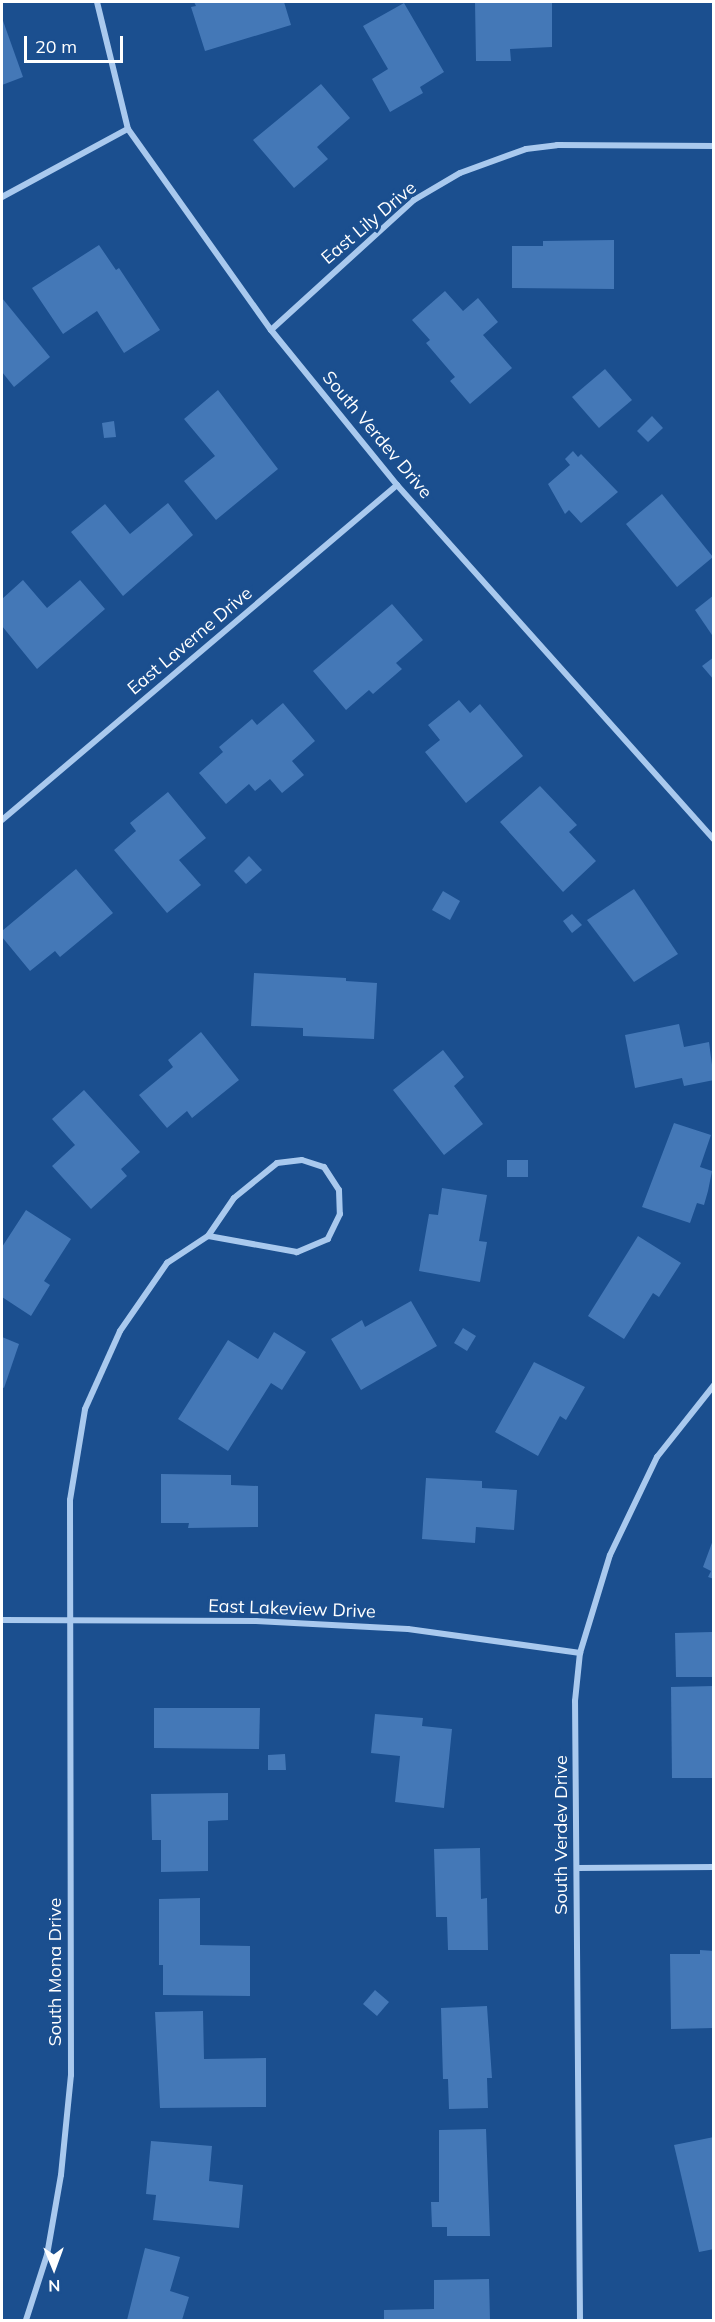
<!DOCTYPE html>
<html>
<head>
<meta charset="utf-8">
<style>
  body { margin:0 }
  #map { position:relative; width:715px; height:2322px; overflow:hidden; background:#1b4f8f; font-family:Mulish,sans-serif }
  div>[style] { position:absolute }
  [style*='--x'] { left:calc(var(--x)*1px); top:calc(var(--y)*1px); width:calc(var(--w)*1px); rotate:calc(var(--a)*1deg) }
  .building>* { inset:0; background:#4478b7 }
  .street>* { height:6px; margin:-3px; padding:0 3px; transform-origin:3px; border-radius:3px; background:#a9c9ee }
  span { translate:-50% -50%; white-space:nowrap; text-align:center; line-height:1.15; -webkit-text-stroke:6px #1b4f8f; paint-order:stroke }
  .street-label { font-size:18px; color:#fff }
  .frame { position:absolute; inset:0; border:3px solid #fff; pointer-events:none }
  .north { position:absolute; left:24px; top:2238px; width:60px; height:60px; -webkit-text-stroke:4px #1b4f8f; paint-order:stroke; rotate:179deg; font-size:16px; font-weight:700; line-height:24px; text-align:center; color:#fff }
  .north::after { content:''; display:block; margin:auto; width:21px; height:27px; background:#fff; clip-path:polygon(50% 0,100% 100%,50% 72%,0 100%) }
  .scale { position:absolute; left:24px; top:36px; width:99px; height:27px; box-sizing:border-box; border:3px solid #fff; border-top:0; padding-left:8px; font-size:18px; line-height:21px; white-space:nowrap; color:#fff; -webkit-text-stroke:4px #1b4f8f; paint-order:stroke }
</style>
</head>
<body>
<div id="map">
  <div class="building">
    <i style="clip-path:polygon(194px 2px,284px 2px,291px 25px,205px 51px,191px 7px,196px 6px)"></i>
    <i style="clip-path:polygon(475px 2px,552px 2px,552px 47px,510px 49px,511px 61px,476px 61px)"></i>
    <i style="clip-path:polygon(404px 3px,444px 72px,420px 87px,423px 93px,390px 112px,372px 79px,388px 69px,363px 26px)"></i>
    <i style="clip-path:polygon(2px 18px,23px 77px,2px 85px)"></i>
    <i style="clip-path:polygon(321px 84px,350px 118px,317px 147px,328px 159px,294px 188px,253px 140px)"></i>
    <i style="clip-path:polygon(614px 240px,614px 289px,512px 288px,512px 246px,543px 246px,543px 241px)"></i>
    <i style="clip-path:polygon(99px 245px,116px 270px,119px 268px,160px 330px,124px 353px,97px 311px,63px 334px,32px 288px)"></i>
    <i style="clip-path:polygon(445px 291px,463px 311px,478px 298px,498px 322px,483px 335px,512px 368px,470px 404px,450px 381px,455px 377px,426px 343px,430px 340px,412px 320px)"></i>
    <i style="clip-path:polygon(2px 298px,50px 357px,14px 387px,2px 372px)"></i>
    <i style="clip-path:polygon(605px 369px,632px 400px,599px 428px,572px 397px)"></i>
    <i style="clip-path:polygon(218px 390px,278px 469px,216px 520px,184px 481px,215px 456px,184px 419px)"></i>
    <i style="clip-path:polygon(652px 416px,663px 428px,648px 442px,637px 431px)"></i>
    <i style="clip-path:polygon(114px 421px,116px 437px,104px 438px,102px 423px)"></i>
    <i style="clip-path:polygon(573px 451px,578px 457px,581px 454px,618px 492px,581px 523px,569px 510px,565px 514px,548px 484px,570px 465px,565px 459px)"></i>
    <i style="clip-path:polygon(662px 494px,713px 557px,677px 587px,626px 524px)"></i>
    <i style="clip-path:polygon(168px 503px,193px 535px,123px 596px,71px 532px,105px 504px,130px 534px)"></i>
    <i style="clip-path:polygon(23px 580px,47px 608px,80px 580px,105px 609px,37px 669px,2px 626px,2px 599px)"></i>
    <i style="clip-path:polygon(714px 595px,714px 638px,695px 610px)"></i>
    <i style="clip-path:polygon(392px 604px,423px 640px,396px 663px,402px 669px,373px 694px,369px 690px,346px 710px,313px 671px)"></i>
    <i style="clip-path:polygon(714px 657px,714px 680px,702px 666px)"></i>
    <i style="clip-path:polygon(459px 700px,470px 713px,480px 704px,523px 756px,466px 803px,425px 752px,440px 740px,428px 725px)"></i>
    <i style="clip-path:polygon(283px 703px,315px 741px,292px 761px,304px 775px,282px 793px,270px 779px,255px 791px,249px 784px,226px 804px,199px 773px,223px 752px,219px 747px,252px 719px,257px 725px)"></i>
    <i style="clip-path:polygon(540px 786px,577px 825px,569px 832px,596px 861px,563px 892px,500px 822px)"></i>
    <i style="clip-path:polygon(168px 792px,206px 838px,179px 860px,201px 885px,167px 913px,114px 850px,136px 831px,130px 823px)"></i>
    <i style="clip-path:polygon(249px 856px,262px 870px,246px 884px,234px 871px)"></i>
    <i style="clip-path:polygon(76px 869px,113px 913px,60px 957px,55px 951px,30px 971px,2px 937px,2px 931px)"></i>
    <i style="clip-path:polygon(634px 889px,678px 954px,634px 982px,587px 920px)"></i>
    <i style="clip-path:polygon(443px 891px,460px 901px,450px 920px,432px 910px)"></i>
    <i style="clip-path:polygon(572px 914px,582px 925px,572px 933px,563px 921px)"></i>
    <i style="clip-path:polygon(254px 973px,346px 978px,346px 981px,377px 983px,374px 1039px,303px 1036px,303px 1028px,251px 1026px)"></i>
    <i style="clip-path:polygon(679px 1024px,684px 1047px,709px 1042px,714px 1080px,684px 1086px,682px 1078px,635px 1088px,625px 1035px)"></i>
    <i style="clip-path:polygon(201px 1032px,239px 1080px,192px 1118px,187px 1111px,167px 1128px,139px 1095px,173px 1067px,168px 1060px)"></i>
    <i style="clip-path:polygon(443px 1050px,464px 1077px,454px 1086px,483px 1124px,444px 1155px,393px 1090px)"></i>
    <i style="clip-path:polygon(84px 1090px,140px 1152px,121px 1169px,127px 1176px,91px 1209px,52px 1166px,75px 1145px,52px 1119px)"></i>
    <i style="clip-path:polygon(674px 1123px,711px 1135px,700px 1167px,712px 1171px,708px 1191px,704px 1205px,697px 1203px,690px 1223px,642px 1207px)"></i>
    <i style="clip-path:polygon(507px 1160px,528px 1160px,528px 1177px,507px 1177px)"></i>
    <i style="clip-path:polygon(442px 1188px,487px 1195px,479px 1241px,487px 1242px,480px 1282px,419px 1271px,429px 1214px,438px 1215px)"></i>
    <i style="clip-path:polygon(26px 1210px,71px 1239px,44px 1281px,50px 1285px,31px 1316px,2px 1297px,2px 1247px)"></i>
    <i style="clip-path:polygon(638px 1236px,681px 1263px,659px 1297px,653px 1293px,624px 1339px,588px 1316px)"></i>
    <i style="clip-path:polygon(411px 1301px,437px 1346px,361px 1390px,331px 1339px,362px 1320px,365px 1327px)"></i>
    <i style="clip-path:polygon(463px 1328px,476px 1336px,467px 1351px,454px 1343px)"></i>
    <i style="clip-path:polygon(274px 1332px,306px 1352px,282px 1390px,271px 1383px,228px 1451px,178px 1419px,228px 1340px,258px 1359px)"></i>
    <i style="clip-path:polygon(2px 1337px,19px 1344px,4px 1388px,2px 1387px)"></i>
    <i style="clip-path:polygon(534px 1362px,585px 1387px,566px 1420px,560px 1416px,538px 1456px,495px 1432px)"></i>
    <i style="clip-path:polygon(161px 1474px,231px 1475px,231px 1485px,258px 1486px,258px 1527px,188px 1528px,189px 1523px,161px 1523px)"></i>
    <i style="clip-path:polygon(426px 1478px,482px 1481px,482px 1488px,517px 1490px,514px 1530px,476px 1527px,475px 1543px,422px 1539px)"></i>
    <i style="clip-path:polygon(713px 1540px,714px 1540px,714px 1579px,708px 1577px,711px 1571px,703px 1567px)"></i>
    <i style="clip-path:polygon(712px 1632px,713px 1677px,676px 1677px,675px 1633px)"></i>
    <i style="clip-path:polygon(714px 1686px,714px 1778px,672px 1778px,671px 1687px)"></i>
    <i style="clip-path:polygon(154px 1708px,260px 1708px,259px 1749px,154px 1748px)"></i>
    <i style="clip-path:polygon(375px 1714px,423px 1718px,422px 1726px,452px 1729px,444px 1808px,395px 1802px,400px 1756px,371px 1753px)"></i>
    <i style="clip-path:polygon(285px 1754px,286px 1770px,268px 1770px,268px 1755px)"></i>
    <i style="clip-path:polygon(228px 1793px,228px 1820px,208px 1821px,208px 1871px,161px 1872px,161px 1840px,152px 1840px,151px 1794px)"></i>
    <i style="clip-path:polygon(480px 1848px,481px 1899px,487px 1898px,488px 1950px,448px 1950px,447px 1917px,436px 1917px,434px 1849px)"></i>
    <i style="clip-path:polygon(200px 1898px,200px 1945px,250px 1946px,250px 1996px,163px 1995px,163px 1965px,159px 1965px,159px 1899px)"></i>
    <i style="clip-path:polygon(700px 1950px,714px 1951px,714px 2028px,671px 2029px,670px 1954px,700px 1954px)"></i>
    <i style="clip-path:polygon(375px 1990px,389px 2002px,377px 2016px,363px 2004px)"></i>
    <i style="clip-path:polygon(487px 2006px,492px 2078px,487px 2078px,488px 2108px,449px 2109px,448px 2079px,443px 2079px,441px 2008px)"></i>
    <i style="clip-path:polygon(203px 2011px,204px 2059px,266px 2058px,266px 2107px,160px 2108px,155px 2012px)"></i>
    <i style="clip-path:polygon(486px 2129px,490px 2236px,447px 2236px,447px 2227px,432px 2227px,431px 2202px,439px 2202px,439px 2130px)"></i>
    <i style="clip-path:polygon(714px 2137px,714px 2249px,699px 2252px,674px 2145px)"></i>
    <i style="clip-path:polygon(151px 2141px,212px 2146px,209px 2181px,243px 2185px,239px 2228px,153px 2220px,156px 2195px,146px 2194px)"></i>
    <i style="clip-path:polygon(145px 2248px,180px 2257px,170px 2291px,189px 2297px,182px 2320px,127px 2320px)"></i>
    <i style="clip-path:polygon(489px 2279px,490px 2320px,384px 2320px,384px 2310px,434px 2309px,434px 2280px)"></i>
  </div>
  <div class="street">
    <i style="--x:97;--y:2;--w:131;--a:76.3"></i>
    <i style="--x:128;--y:129;--w:247;--a:54.6"></i>
    <i style="--x:271;--y:330;--w:200;--a:50.9"></i>
    <i style="--x:397;--y:485;--w:476;--a:48.2"></i>
    <i style="--x:2;--y:197;--w:143;--a:-28.4"></i>
    <i style="--x:271;--y:330;--w:193;--a:-42.3"></i>
    <i style="--x:414;--y:200;--w:53;--a:-30.4"></i>
    <i style="--x:460;--y:173;--w:70;--a:-20"></i>
    <i style="--x:526;--y:149;--w:31;--a:-7"></i>
    <i style="--x:557;--y:145;--w:157;--a:0.4"></i>
    <i style="--x:2;--y:820;--w:518;--a:-40.3"></i>
    <i style="--x:2;--y:1620;--w:254;--a:0.2"></i>
    <i style="--x:256;--y:1621;--w:152;--a:3"></i>
    <i style="--x:408;--y:1629;--w:174;--a:7.9"></i>
    <i style="--x:577;--y:1868;--w:137;--a:-0.4"></i>
    <i style="--x:26;--y:2320;--w:68;--a:-72.1"></i>
    <i style="--x:47;--y:2255;--w:81;--a:-80.1"></i>
    <i style="--x:61;--y:2175;--w:100;--a:-84.3"></i>
    <i style="--x:71;--y:2075;--w:575;--a:-90.1"></i>
    <i style="--x:70;--y:1500;--w:92;--a:-80.6"></i>
    <i style="--x:85;--y:1409;--w:85;--a:-65.8"></i>
    <i style="--x:120;--y:1331;--w:83;--a:-55.3"></i>
    <i style="--x:167;--y:1263;--w:49;--a:-33.4"></i>
    <i style="--x:208;--y:1236;--w:46;--a:-55.6"></i>
    <i style="--x:234;--y:1198;--w:55;--a:-39.1"></i>
    <i style="--x:277;--y:1163;--w:25;--a:-7"></i>
    <i style="--x:302;--y:1160;--w:23;--a:18"></i>
    <i style="--x:324;--y:1167;--w:27;--a:57"></i>
    <i style="--x:339;--y:1190;--w:24;--a:88"></i>
    <i style="--x:340;--y:1214;--w:28;--a:116"></i>
    <i style="--x:328;--y:1239;--w:34;--a:157"></i>
    <i style="--x:297;--y:1252;--w:90;--a:-169.8"></i>
    <i style="--x:580;--y:2320;--w:619;--a:-90.46"></i>
    <i style="--x:575;--y:1701;--w:48;--a:-84.1"></i>
    <i style="--x:580;--y:1653;--w:102;--a:-73"></i>
    <i style="--x:610;--y:1555;--w:109;--a:-64.4"></i>
    <i style="--x:657;--y:1457;--w:92;--a:-51.6"></i>
  </div>
  <div class="street-label">
    <span style="left:369px;top:223px;rotate:-40deg">East Lily Drive</span>
    <span style="left:377px;top:435px;rotate:50deg">South Verdev Drive</span>
    <span style="left:190px;top:641px;rotate:-40deg">East Laverne Drive</span>
    <span style="left:292px;top:1609px;rotate:2deg">East Lakeview Drive</span>
    <span style="left:561px;top:1835px;rotate:-90deg">South Verdev Drive</span>
    <span style="left:55px;top:1972px;rotate:-90deg">South Mona Drive</span>
  </div>
  <div class="frame"></div>
  <div class="north">N</div>
  <div class="scale">20 m</div>
</div>
</body>
</html>
